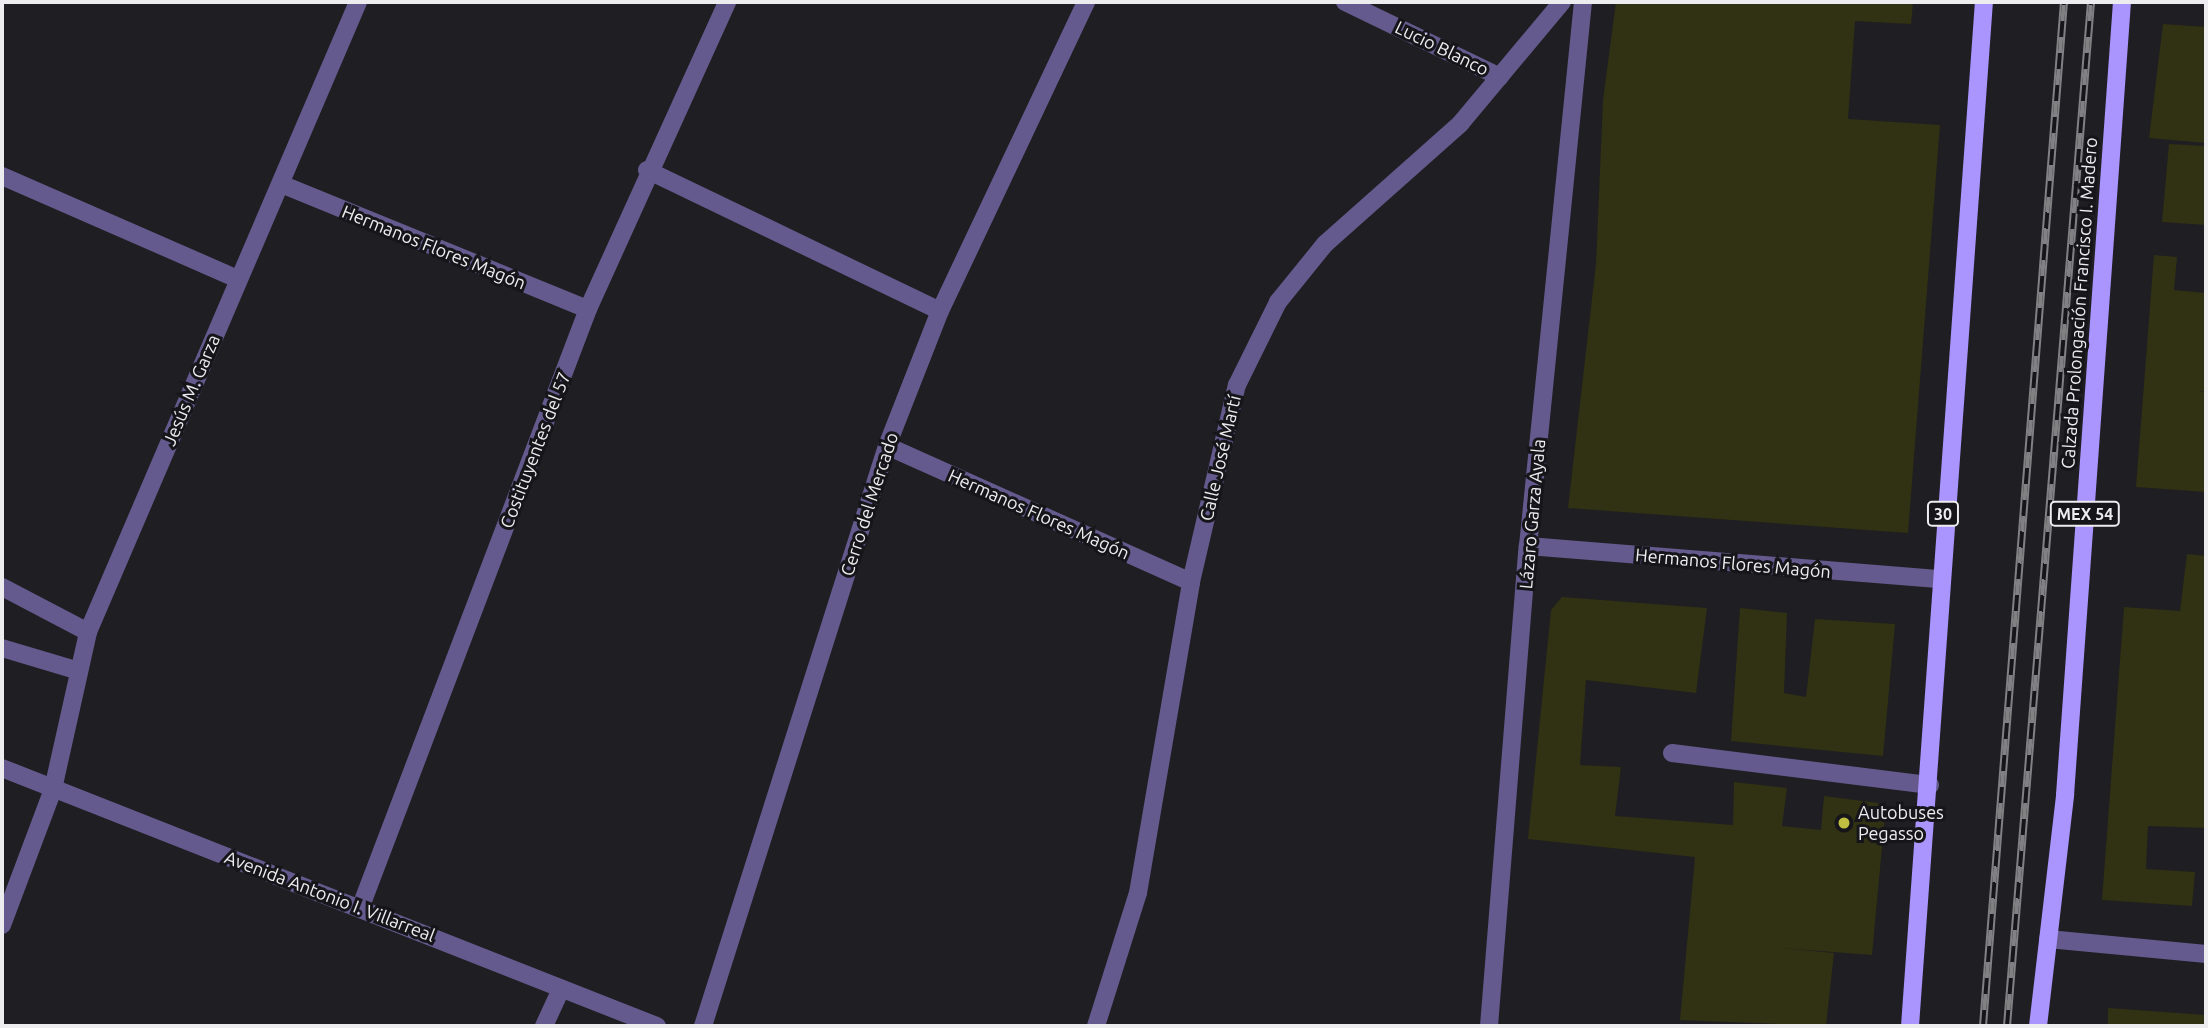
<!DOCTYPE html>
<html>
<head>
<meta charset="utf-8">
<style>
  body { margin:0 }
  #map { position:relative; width:2208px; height:1028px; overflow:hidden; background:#1f1e22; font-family:Ubuntu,sans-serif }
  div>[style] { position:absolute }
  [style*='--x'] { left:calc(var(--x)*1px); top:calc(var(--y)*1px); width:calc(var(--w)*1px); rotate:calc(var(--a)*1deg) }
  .building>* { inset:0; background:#313113 }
  .service>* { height:18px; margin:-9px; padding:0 9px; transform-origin:9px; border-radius:9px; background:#645a8d }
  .minor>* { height:18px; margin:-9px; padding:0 9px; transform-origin:9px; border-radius:9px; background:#645a8d }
  .tertiary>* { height:18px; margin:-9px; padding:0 9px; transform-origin:9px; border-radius:9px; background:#645a8d }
  .primary>* { height:18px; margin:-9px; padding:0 9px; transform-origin:9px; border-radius:9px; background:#aa94fe }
  .rail>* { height:8px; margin-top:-4px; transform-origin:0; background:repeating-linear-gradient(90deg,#161519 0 16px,#818083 0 32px); box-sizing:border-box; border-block:2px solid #818083 }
  .dots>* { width:19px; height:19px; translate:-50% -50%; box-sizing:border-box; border:4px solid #161519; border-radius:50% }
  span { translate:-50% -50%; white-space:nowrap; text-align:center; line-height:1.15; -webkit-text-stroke:6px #161519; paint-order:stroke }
  .shield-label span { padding:2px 5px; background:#161519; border:2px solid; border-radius:5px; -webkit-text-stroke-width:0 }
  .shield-label { font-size:16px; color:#edecef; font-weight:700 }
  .street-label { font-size:18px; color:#edecef }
  .poi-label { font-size:18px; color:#edecef }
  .left { translate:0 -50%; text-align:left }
  .frame { position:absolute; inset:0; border:4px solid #edecef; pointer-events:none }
</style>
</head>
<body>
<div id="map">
  <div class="building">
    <i style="clip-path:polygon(1616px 2px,1913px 2px,1911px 24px,1855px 21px,1848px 119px,1940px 125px,1908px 533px,1568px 508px,1596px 264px,1603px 100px)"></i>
    <i style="clip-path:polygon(2163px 24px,2206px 27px,2206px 143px,2149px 138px)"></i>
    <i style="clip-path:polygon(2169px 144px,2206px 146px,2206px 225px,2162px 222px)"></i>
    <i style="clip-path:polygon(2154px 255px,2177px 257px,2174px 290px,2206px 293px,2206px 391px,2198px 391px,2206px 392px,2206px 492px,2136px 487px)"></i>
    <i style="clip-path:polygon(2187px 554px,2206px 556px,2206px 828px,2148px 826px,2146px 869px,2195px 872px,2192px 906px,2102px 900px,2124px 607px,2180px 611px)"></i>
    <i style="clip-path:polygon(1562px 597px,1707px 608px,1696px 693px,1586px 680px,1580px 765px,1621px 767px,1615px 816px,1733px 825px,1734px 782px,1787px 788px,1782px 826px,1821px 830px,1824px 796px,1886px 804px,1872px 955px,1781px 948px,1834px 953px,1826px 1026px,1680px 1020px,1695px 857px,1528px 839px,1551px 610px)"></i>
    <i style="clip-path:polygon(1740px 608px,1787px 613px,1784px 693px,1806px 697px,1815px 619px,1895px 624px,1883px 756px,1731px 741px)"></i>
    <i style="clip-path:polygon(2108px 1008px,2206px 1015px,2206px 1026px,2108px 1026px)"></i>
  </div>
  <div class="service">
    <i style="--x:2;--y:587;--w:97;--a:27.6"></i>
    <i style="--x:2;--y:648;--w:80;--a:16.6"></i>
    <i style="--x:1672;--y:753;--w:260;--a:7.1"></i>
  </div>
  <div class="minor">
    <i style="--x:1345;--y:2;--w:172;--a:25.8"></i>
    <i style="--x:647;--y:170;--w:325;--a:25.7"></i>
    <i style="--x:2;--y:176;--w:257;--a:23.6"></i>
    <i style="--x:281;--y:184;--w:331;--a:22.2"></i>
    <i style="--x:887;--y:446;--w:333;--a:24.1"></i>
    <i style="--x:1528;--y:546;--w:411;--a:4.6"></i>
    <i style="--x:361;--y:906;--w:639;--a:-69.18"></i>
    <i style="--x:588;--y:309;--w:337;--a:-65.6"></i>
    <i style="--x:2;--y:925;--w:145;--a:-69.4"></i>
    <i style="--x:53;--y:789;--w:161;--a:-77.4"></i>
    <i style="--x:88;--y:632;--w:685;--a:-66.8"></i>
    <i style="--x:544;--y:1026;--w:41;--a:-65.3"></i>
    <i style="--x:703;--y:1026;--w:608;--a:-72.4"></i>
    <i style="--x:887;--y:446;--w:145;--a:-68.6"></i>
    <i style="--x:940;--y:311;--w:342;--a:-64.7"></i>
    <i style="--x:1096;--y:1026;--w:139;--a:-72.5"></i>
    <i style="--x:1138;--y:893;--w:315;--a:-80.3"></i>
    <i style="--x:1191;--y:582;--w:202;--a:-76.9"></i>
    <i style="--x:1237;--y:385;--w:93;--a:-63.7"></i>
    <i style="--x:1278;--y:302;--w:75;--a:-51"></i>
    <i style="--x:1325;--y:244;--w:181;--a:-41.6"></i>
    <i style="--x:1460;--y:124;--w:159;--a:-50.1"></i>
    <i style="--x:1489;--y:1026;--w:482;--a:-85.4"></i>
    <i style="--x:1528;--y:546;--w:547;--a:-84.23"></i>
  </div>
  <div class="tertiary">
    <i style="--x:2;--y:768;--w:704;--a:21.5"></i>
    <i style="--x:2048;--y:939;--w:159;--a:5.4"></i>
  </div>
  <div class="primary">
    <i style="--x:1910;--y:1026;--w:1027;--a:-85.87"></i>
    <i style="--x:2038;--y:1026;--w:233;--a:-83.3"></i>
    <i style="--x:2065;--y:795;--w:795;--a:-85.89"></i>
  </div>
  <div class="rail">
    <i style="--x:1983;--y:1026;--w:1027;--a:-85.48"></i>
    <i style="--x:2007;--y:1026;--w:1027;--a:-85.31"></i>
  </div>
  <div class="dots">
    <i style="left:1844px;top:823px;background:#c0be41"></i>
  </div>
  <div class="shield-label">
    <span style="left:1943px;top:514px">30</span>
    <span style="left:2085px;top:514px">MEX 54</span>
  </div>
  <div class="street-label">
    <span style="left:1442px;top:48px;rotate:26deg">Lucio Blanco</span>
    <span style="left:434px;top:247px;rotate:22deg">Hermanos Flores Magón</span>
    <span style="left:2079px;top:303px;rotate:-86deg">Calzada Prolongación Francisco I. Madero</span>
    <span style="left:191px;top:390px;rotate:-67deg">Jesús M. Garza</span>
    <span style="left:535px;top:450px;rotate:-69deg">Costituyentes del 57</span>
    <span style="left:1220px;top:458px;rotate:-77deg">Calle José Martí</span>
    <span style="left:869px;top:504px;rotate:-72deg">Cerro del Mercado</span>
    <span style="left:1039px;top:514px;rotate:24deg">Hermanos Flores Magón</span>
    <span style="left:1532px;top:514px;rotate:-85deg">Lázaro Garza Ayala</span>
    <span style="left:1733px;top:563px;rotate:5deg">Hermanos Flores Magón</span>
    <span style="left:330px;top:896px;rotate:21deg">Avenida Antonio I. Villarreal</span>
  </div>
  <div class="poi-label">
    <span class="left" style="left:1858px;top:823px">Autobuses<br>Pegasso</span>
  </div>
  <div class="frame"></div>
</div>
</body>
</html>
